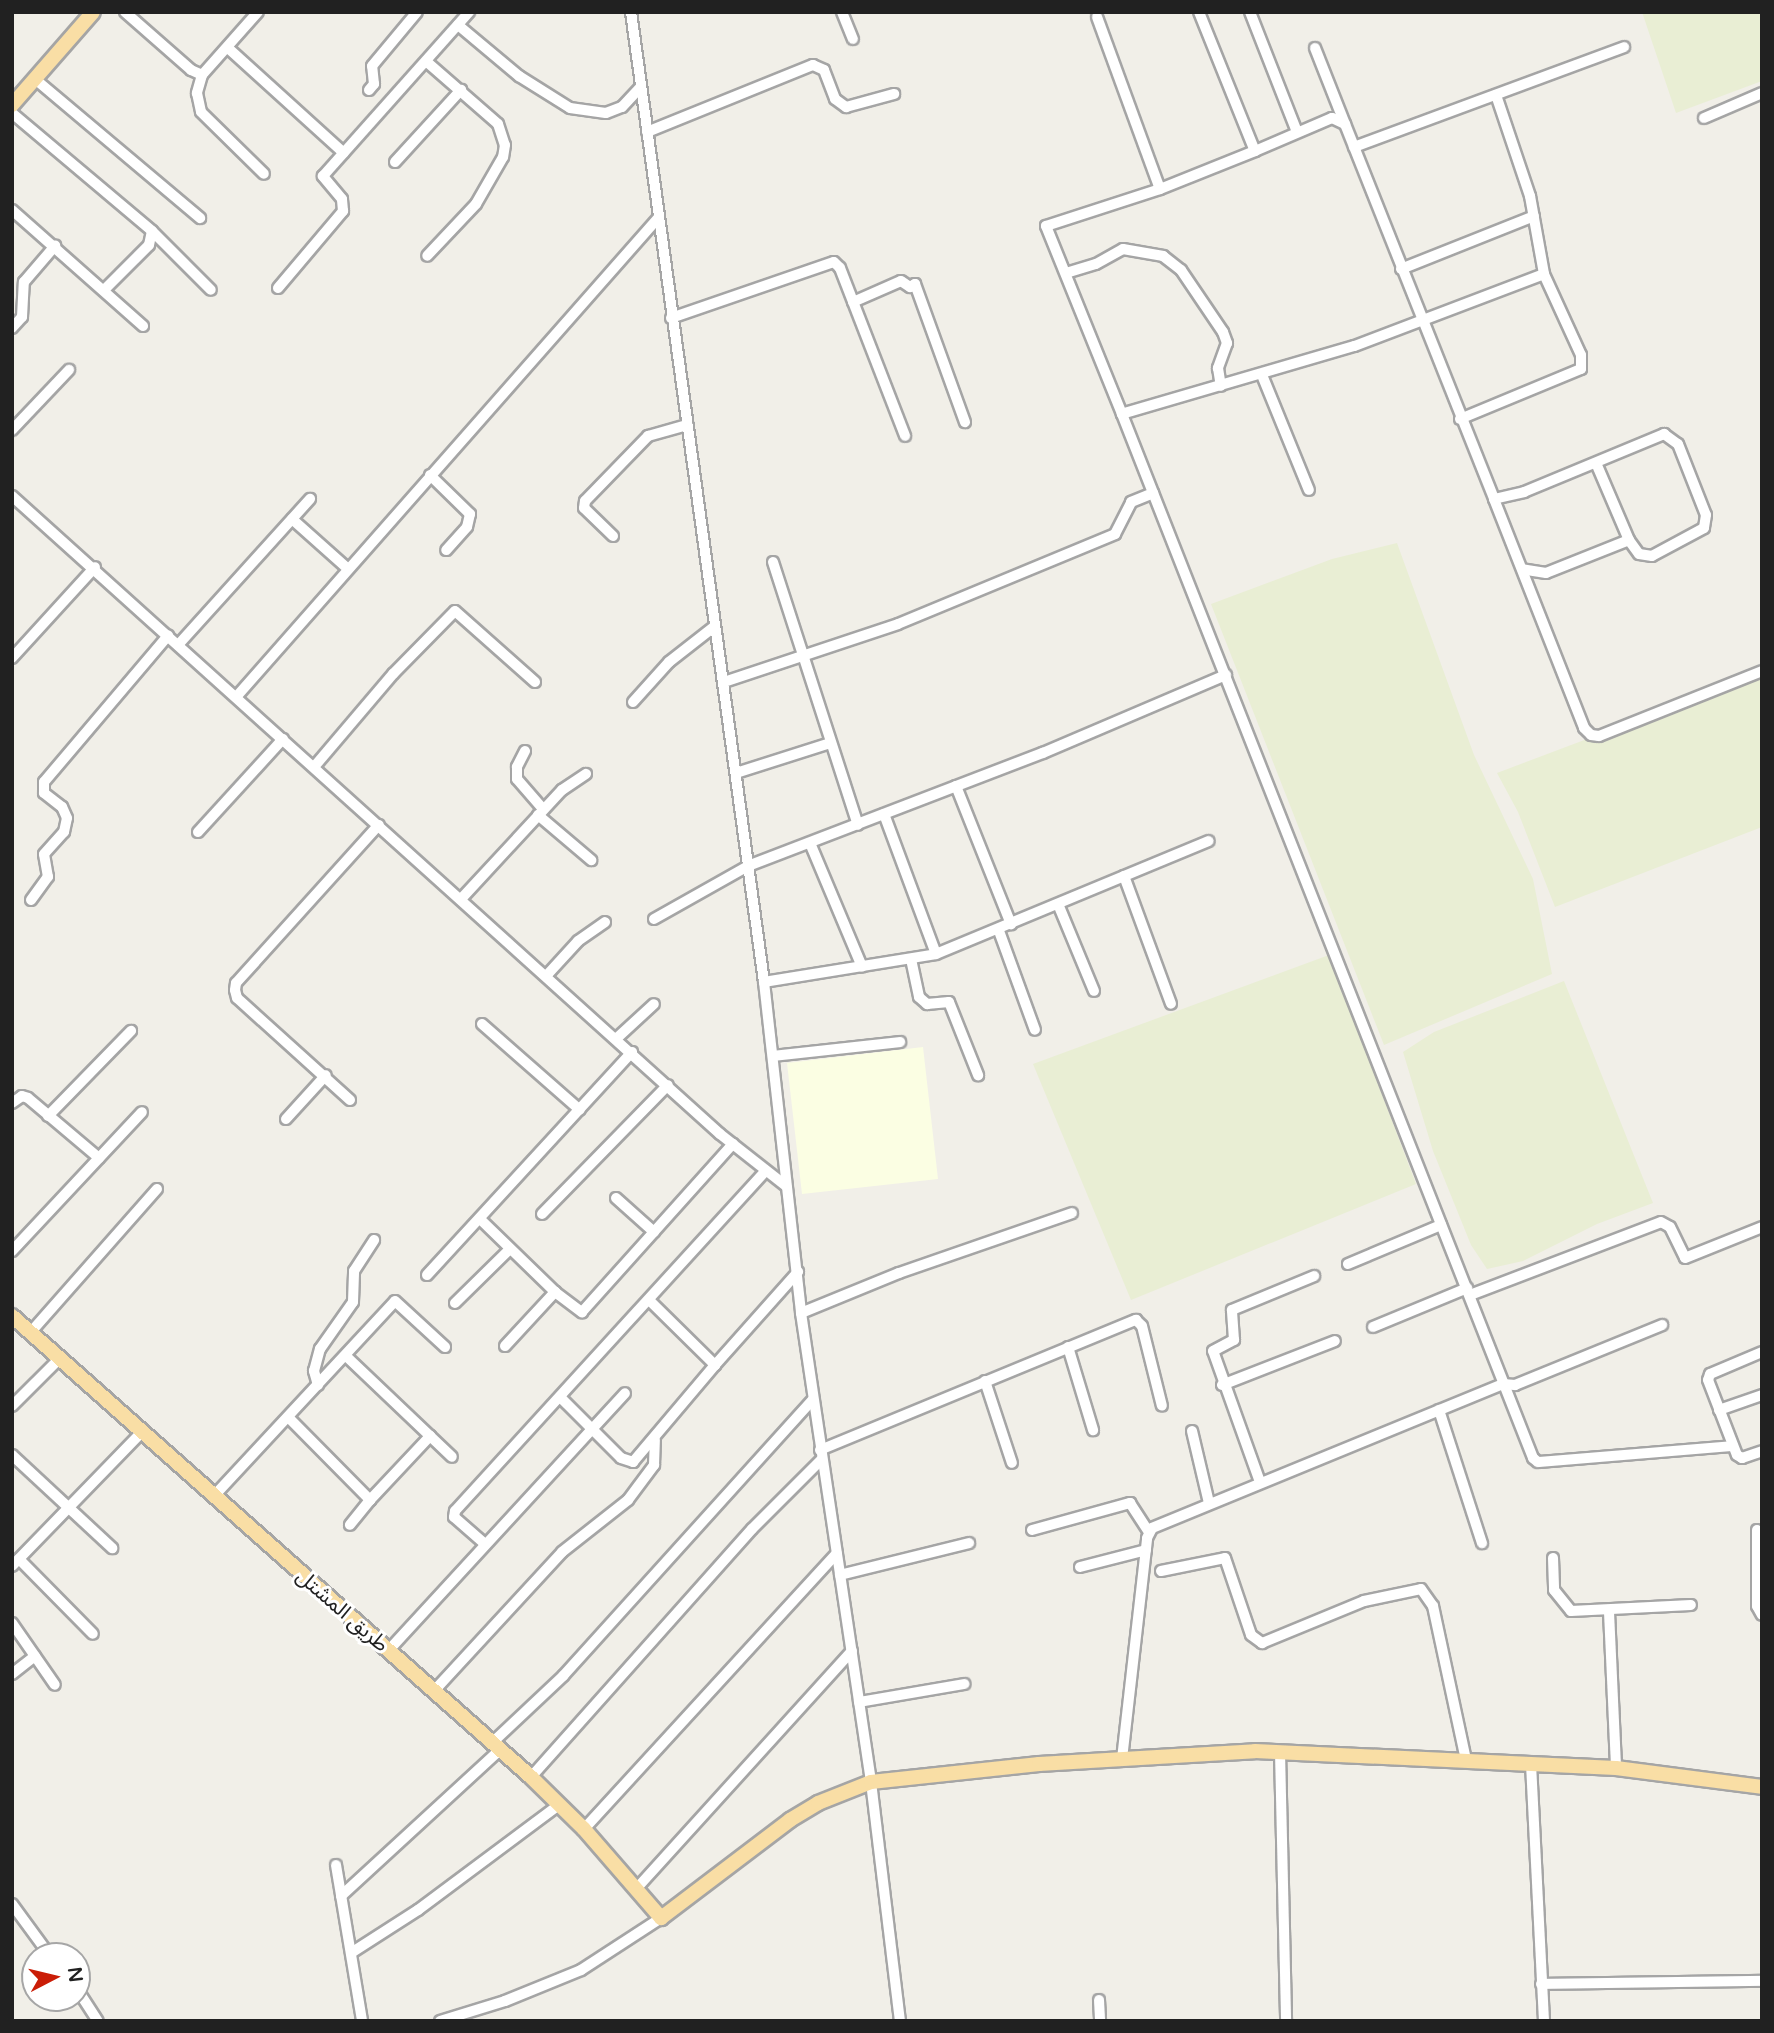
<!DOCTYPE html>
<html>
<head>
<meta charset="utf-8">
<style>
  body { margin:0 }
  #map { position:relative; width:1774px; height:2033px; overflow:hidden; background:#f1efe8; font-family:"Varela Round","Noto Sans Arabic",sans-serif }
  div>[style] { position:absolute }
  [style*='--x'] { left:calc(var(--x)*1px); top:calc(var(--y)*1px); width:calc(var(--w)*1px); rotate:calc(var(--a)*1deg) }
  .education>* { inset:0; background:#fbfee3 }
  .farmland>* { inset:0; background:#e9eed4 }
  .roads { filter:drop-shadow(2px 0 #a5a5a5) drop-shadow(-2px 0 #a5a5a5) drop-shadow(0 2px #a5a5a5) drop-shadow(0 -2px #a5a5a5) }
  .minor>* { height:10px; margin:-5px; padding:0 5px; transform-origin:5px; border-radius:5px; background:#fff }
  .major>* { height:14px; margin:-7px; padding:0 7px; transform-origin:7px; border-radius:7px; background:#f9dea5 }
  span { translate:-50% -50%; white-space:nowrap; text-align:center; line-height:1.15; -webkit-text-stroke:6px #fff; paint-order:stroke }
  .street-label { font-size:21px; color:#212121 }
  .frame { position:absolute; inset:0; border:14px solid #212121; pointer-events:none }
  .north { position:absolute; left:21px; top:1942px; width:70px; height:70px; box-sizing:border-box; background:#fff; border:2px solid #a6a6a6; border-radius:50%; rotate:83deg; font-size:19px; font-weight:700; line-height:28px; text-align:center; color:#212121 }
  .north::after { content:''; display:block; margin:auto; width:24px; height:32px; background:#ca1d07; clip-path:polygon(50% 0,100% 100%,50% 72%,0 100%) }
</style>
</head>
<body>
<div id="map">
  <div class="education">
    <i style="clip-path:polygon(923px 1047px,938px 1179px,802px 1194px,787px 1063px)"></i>
  </div>
  <div class="farmland">
    <i style="clip-path:polygon(1642px 12px,1762px 12px,1762px 81px,1676px 113px)"></i>
    <i style="clip-path:polygon(1397px 543px,1474px 755px,1533px 879px,1552px 974px,1384px 1045px,1211px 604px,1332px 559px)"></i>
    <i style="clip-path:polygon(1762px 673px,1762px 827px,1555px 907px,1518px 812px,1497px 773px)"></i>
    <i style="clip-path:polygon(1329px 955px,1416px 1184px,1131px 1300px,1033px 1064px)"></i>
    <i style="clip-path:polygon(1564px 981px,1653px 1203px,1597px 1224px,1523px 1261px,1487px 1269px,1471px 1245px,1433px 1151px,1403px 1052px,1434px 1032px)"></i>
  </div>
  <div class="roads">
    <div class="minor">
      <i style="--x:125;--y:12;--w:88;--a:41.3"></i>
      <i style="--x:191;--y:70;--w:12;--a:24"></i>
      <i style="--x:202;--y:75;--w:84;--a:-48.4"></i>
      <i style="--x:631;--y:12;--w:979;--a:82.19"></i>
      <i style="--x:764;--y:982;--w:333;--a:83.6"></i>
      <i style="--x:801;--y:1313;--w:474;--a:81.5"></i>
      <i style="--x:871;--y:1782;--w:241;--a:83.1"></i>
      <i style="--x:842;--y:12;--w:29;--a:68"></i>
      <i style="--x:1199;--y:12;--w:150;--a:68.1"></i>
      <i style="--x:1255;--y:151;--w:84;--a:-23.2"></i>
      <i style="--x:1332;--y:118;--w:14;--a:25"></i>
      <i style="--x:1345;--y:124;--w:404;--a:68.3"></i>
      <i style="--x:1494;--y:499;--w:31;--a:-13"></i>
      <i style="--x:1524;--y:492;--w:152;--a:-22.5"></i>
      <i style="--x:1664;--y:434;--w:17;--a:36"></i>
      <i style="--x:1678;--y:444;--w:76;--a:68.5"></i>
      <i style="--x:1706;--y:515;--w:13;--a:99"></i>
      <i style="--x:1704;--y:528;--w:59;--a:151.7"></i>
      <i style="--x:1652;--y:556;--w:13;--a:-171"></i>
      <i style="--x:1639;--y:554;--w:17;--a:-126"></i>
      <i style="--x:1629;--y:540;--w:89;--a:158.3"></i>
      <i style="--x:1546;--y:573;--w:24;--a:-171"></i>
      <i style="--x:1250;--y:12;--w:129;--a:68.6"></i>
      <i style="--x:1097;--y:17;--w:183;--a:69.9"></i>
      <i style="--x:1160;--y:189;--w:102;--a:-21.8"></i>
      <i style="--x:458;--y:25;--w:80;--a:39.9"></i>
      <i style="--x:519;--y:76;--w:60;--a:32.1"></i>
      <i style="--x:570;--y:108;--w:36;--a:8"></i>
      <i style="--x:606;--y:113;--w:17;--a:-21"></i>
      <i style="--x:622;--y:107;--w:26;--a:-47"></i>
      <i style="--x:228;--y:48;--w:156;--a:42.2"></i>
      <i style="--x:1315;--y:48;--w:82;--a:68.5"></i>
      <i style="--x:427;--y:62;--w:94;--a:41.1"></i>
      <i style="--x:498;--y:124;--w:22;--a:72"></i>
      <i style="--x:505;--y:145;--w:12;--a:99"></i>
      <i style="--x:503;--y:157;--w:54;--a:119.9"></i>
      <i style="--x:476;--y:204;--w:71;--a:133.3"></i>
      <i style="--x:202;--y:75;--w:19;--a:106"></i>
      <i style="--x:197;--y:93;--w:19;--a:78"></i>
      <i style="--x:201;--y:112;--w:88;--a:44.5"></i>
      <i style="--x:35;--y:79;--w:216;--a:40.1"></i>
      <i style="--x:369;--y:90;--w:8;--a:-50"></i>
      <i style="--x:374;--y:84;--w:18;--a:-96"></i>
      <i style="--x:372;--y:66;--w:70;--a:-50.2"></i>
      <i style="--x:1496;--y:95;--w:107;--a:71.4"></i>
      <i style="--x:1530;--y:196;--w:79;--a:79.8"></i>
      <i style="--x:1544;--y:274;--w:203;--a:159.2"></i>
      <i style="--x:1354;--y:346;--w:242;--a:163.7"></i>
      <i style="--x:1122;--y:414;--w:1122;--a:68.51"></i>
      <i style="--x:1533;--y:1458;--w:6;--a:39"></i>
      <i style="--x:1538;--y:1462;--w:195;--a:-4.7"></i>
      <i style="--x:12;--y:113;--w:183;--a:40.1"></i>
      <i style="--x:152;--y:231;--w:83;--a:45"></i>
      <i style="--x:1704;--y:118;--w:63;--a:-23.3"></i>
      <i style="--x:647;--y:132;--w:179;--a:-22"></i>
      <i style="--x:813;--y:65;--w:12;--a:24"></i>
      <i style="--x:824;--y:70;--w:31;--a:69"></i>
      <i style="--x:835;--y:99;--w:14;--a:36"></i>
      <i style="--x:846;--y:107;--w:50;--a:-15.2"></i>
      <i style="--x:1354;--y:147;--w:288;--a:-20.3"></i>
      <i style="--x:395;--y:162;--w:98;--a:-47.5"></i>
      <i style="--x:12;--y:210;--w:175;--a:41.5"></i>
      <i style="--x:1401;--y:269;--w:143;--a:-21.7"></i>
      <i style="--x:1066;--y:273;--w:31;--a:-17"></i>
      <i style="--x:1096;--y:264;--w:31;--a:-29"></i>
      <i style="--x:1123;--y:249;--w:41;--a:9.9"></i>
      <i style="--x:1163;--y:256;--w:23;--a:38"></i>
      <i style="--x:1181;--y:270;--w:75;--a:55.9"></i>
      <i style="--x:1223;--y:332;--w:12;--a:70"></i>
      <i style="--x:1227;--y:343;--w:27;--a:110"></i>
      <i style="--x:1218;--y:368;--w:18;--a:81"></i>
      <i style="--x:278;--y:288;--w:101;--a:-49.8"></i>
      <i style="--x:343;--y:211;--w:12;--a:-95"></i>
      <i style="--x:342;--y:199;--w:30;--a:-130"></i>
      <i style="--x:323;--y:176;--w:220;--a:-48.3"></i>
      <i style="--x:105;--y:289;--w:62;--a:-45"></i>
      <i style="--x:149;--y:245;--w:14;--a:-78"></i>
      <i style="--x:853;--y:302;--w:52;--a:-23.6"></i>
      <i style="--x:901;--y:281;--w:11;--a:34"></i>
      <i style="--x:910;--y:287;--w:6;--a:-31"></i>
      <i style="--x:915;--y:284;--w:147;--a:70.1"></i>
      <i style="--x:671;--y:318;--w:172;--a:-19"></i>
      <i style="--x:834;--y:262;--w:8;--a:45"></i>
      <i style="--x:840;--y:268;--w:180;--a:68.8"></i>
      <i style="--x:12;--y:328;--w:15;--a:-48"></i>
      <i style="--x:22;--y:317;--w:35;--a:-87"></i>
      <i style="--x:24;--y:282;--w:48;--a:-49.3"></i>
      <i style="--x:1262;--y:375;--w:124;--a:67.8"></i>
      <i style="--x:1122;--y:414;--w:203;--a:-112"></i>
      <i style="--x:1046;--y:226;--w:120;--a:-18"></i>
      <i style="--x:1460;--y:419;--w:131;--a:-22.5"></i>
      <i style="--x:1581;--y:369;--w:14;--a:-90"></i>
      <i style="--x:1581;--y:355;--w:89;--a:-114.6"></i>
      <i style="--x:12;--y:430;--w:83;--a:-46.5"></i>
      <i style="--x:1596;--y:463;--w:84;--a:66.8"></i>
      <i style="--x:430;--y:475;--w:56;--a:44.3"></i>
      <i style="--x:470;--y:514;--w:13;--a:103"></i>
      <i style="--x:467;--y:527;--w:31;--a:132"></i>
      <i style="--x:12;--y:496;--w:953;--a:42.02"></i>
      <i style="--x:720;--y:1134;--w:84;--a:38.2"></i>
      <i style="--x:1494;--y:499;--w:246;--a:68.5"></i>
      <i style="--x:1584;--y:728;--w:10;--a:45"></i>
      <i style="--x:1591;--y:735;--w:8;--a:7"></i>
      <i style="--x:1599;--y:736;--w:175;--a:-21.7"></i>
      <i style="--x:292;--y:519;--w:74;--a:41.7"></i>
      <i style="--x:613;--y:536;--w:40;--a:-136"></i>
      <i style="--x:584;--y:508;--w:7;--a:-82"></i>
      <i style="--x:585;--y:501;--w:91;--a:-45.9"></i>
      <i style="--x:648;--y:436;--w:41;--a:-15.8"></i>
      <i style="--x:773;--y:562;--w:276;--a:72.1"></i>
      <i style="--x:178;--y:645;--w:197;--a:-47.9"></i>
      <i style="--x:12;--y:658;--w:123;--a:-47.6"></i>
      <i style="--x:724;--y:682;--w:183;--a:-18.4"></i>
      <i style="--x:898;--y:624;--w:235;--a:-22.5"></i>
      <i style="--x:1115;--y:534;--w:36;--a:-63"></i>
      <i style="--x:1131;--y:502;--w:24;--a:-22"></i>
      <i style="--x:237;--y:696;--w:638;--a:-48.62"></i>
      <i style="--x:633;--y:702;--w:54;--a:-48"></i>
      <i style="--x:669;--y:662;--w:58;--a:-38"></i>
      <i style="--x:525;--y:751;--w:18;--a:117"></i>
      <i style="--x:517;--y:767;--w:12;--a:90"></i>
      <i style="--x:517;--y:779;--w:40;--a:49"></i>
      <i style="--x:314;--y:767;--w:122;--a:-49.7"></i>
      <i style="--x:393;--y:674;--w:88;--a:-45.5"></i>
      <i style="--x:455;--y:611;--w:107;--a:41.6"></i>
      <i style="--x:736;--y:773;--w:99;--a:-17.7"></i>
      <i style="--x:956;--y:786;--w:149;--a:68.3"></i>
      <i style="--x:884;--y:814;--w:149;--a:69.6"></i>
      <i style="--x:538;--y:815;--w:70;--a:40.3"></i>
      <i style="--x:198;--y:832;--w:126;--a:-47.6"></i>
      <i style="--x:810;--y:843;--w:134;--a:67.2"></i>
      <i style="--x:1124;--y:876;--w:136;--a:69.8"></i>
      <i style="--x:461;--y:899;--w:149;--a:-47.2"></i>
      <i style="--x:562;--y:790;--w:29;--a:-34"></i>
      <i style="--x:31;--y:900;--w:29;--a:-54"></i>
      <i style="--x:48;--y:877;--w:23;--a:-100"></i>
      <i style="--x:44;--y:854;--w:30;--a:-48"></i>
      <i style="--x:64;--y:832;--w:14;--a:-78"></i>
      <i style="--x:67;--y:818;--w:12;--a:-114"></i>
      <i style="--x:62;--y:807;--w:23;--a:-142"></i>
      <i style="--x:44;--y:793;--w:11;--a:-90"></i>
      <i style="--x:44;--y:782;--w:192;--a:-49.7"></i>
      <i style="--x:1058;--y:904;--w:94;--a:67.5"></i>
      <i style="--x:654;--y:919;--w:108;--a:-29.4"></i>
      <i style="--x:748;--y:866;--w:316;--a:-21"></i>
      <i style="--x:1043;--y:753;--w:199;--a:-23.1"></i>
      <i style="--x:999;--y:931;--w:105;--a:70"></i>
      <i style="--x:911;--y:959;--w:39;--a:78"></i>
      <i style="--x:919;--y:997;--w:11;--a:41"></i>
      <i style="--x:927;--y:1004;--w:22;--a:-5"></i>
      <i style="--x:949;--y:1002;--w:79;--a:68.3"></i>
      <i style="--x:547;--y:975;--w:46;--a:-47.6"></i>
      <i style="--x:578;--y:941;--w:33;--a:-35"></i>
      <i style="--x:764;--y:982;--w:174;--a:-9.2"></i>
      <i style="--x:936;--y:954;--w:295;--a:-22.5"></i>
      <i style="--x:482;--y:1024;--w:130;--a:41.3"></i>
      <i style="--x:617;--y:1038;--w:50;--a:-42.6"></i>
      <i style="--x:773;--y:1056;--w:128;--a:-6.3"></i>
      <i style="--x:350;--y:1100;--w:152;--a:-137.9"></i>
      <i style="--x:237;--y:998;--w:8;--a:-104"></i>
      <i style="--x:235;--y:990;--w:7;--a:-82"></i>
      <i style="--x:236;--y:983;--w:213;--a:-47.9"></i>
      <i style="--x:12;--y:1103;--w:12;--a:-35"></i>
      <i style="--x:22;--y:1096;--w:6;--a:18"></i>
      <i style="--x:28;--y:1098;--w:93;--a:40.2"></i>
      <i style="--x:48;--y:1116;--w:119;--a:-45.7"></i>
      <i style="--x:286;--y:1119;--w:59;--a:-47.7"></i>
      <i style="--x:616;--y:1198;--w:51;--a:41.8"></i>
      <i style="--x:542;--y:1214;--w:180;--a:-45.7"></i>
      <i style="--x:480;--y:1219;--w:105;--a:44.2"></i>
      <i style="--x:555;--y:1292;--w:34;--a:37"></i>
      <i style="--x:582;--y:1312;--w:226;--a:-48.1"></i>
      <i style="--x:12;--y:1251;--w:190;--a:-46.9"></i>
      <i style="--x:1348;--y:1264;--w:101;--a:-22.8"></i>
      <i style="--x:427;--y:1275;--w:303;--a:-47.4"></i>
      <i style="--x:1470;--y:1295;--w:204;--a:-20.9"></i>
      <i style="--x:1661;--y:1222;--w:10;--a:29"></i>
      <i style="--x:1670;--y:1227;--w:34;--a:64"></i>
      <i style="--x:1685;--y:1258;--w:83;--a:-21.9"></i>
      <i style="--x:649;--y:1300;--w:93;--a:44.6"></i>
      <i style="--x:715;--y:1365;--w:125;--a:-48.3"></i>
      <i style="--x:455;--y:1303;--w:77;--a:-44.5"></i>
      <i style="--x:801;--y:1313;--w:106;--a:-22.2"></i>
      <i style="--x:899;--y:1273;--w:183;--a:-19.1"></i>
      <i style="--x:1373;--y:1327;--w:102;--a:-22.5"></i>
      <i style="--x:30;--y:1333;--w:192;--a:-48.6"></i>
      <i style="--x:505;--y:1346;--w:74;--a:-47.2"></i>
      <i style="--x:1068;--y:1347;--w:87;--a:73.2"></i>
      <i style="--x:1762;--y:1352;--w:56;--a:157.1"></i>
      <i style="--x:1710;--y:1374;--w:6;--a:108"></i>
      <i style="--x:1708;--y:1380;--w:80;--a:68.9"></i>
      <i style="--x:1737;--y:1455;--w:6;--a:31"></i>
      <i style="--x:1742;--y:1458;--w:21;--a:-19"></i>
      <i style="--x:346;--y:1356;--w:146;--a:43.6"></i>
      <i style="--x:985;--y:1381;--w:86;--a:71.8"></i>
      <i style="--x:318;--y:1385;--w:15;--a:-106"></i>
      <i style="--x:314;--y:1371;--w:23;--a:-75"></i>
      <i style="--x:320;--y:1349;--w:57;--a:-54.9"></i>
      <i style="--x:353;--y:1302;--w:31;--a:-88"></i>
      <i style="--x:354;--y:1271;--w:37;--a:-57"></i>
      <i style="--x:1222;--y:1385;--w:121;--a:-21.3"></i>
      <i style="--x:560;--y:1397;--w:86;--a:45"></i>
      <i style="--x:621;--y:1458;--w:13;--a:18"></i>
      <i style="--x:633;--y:1462;--w:127;--a:-49.8"></i>
      <i style="--x:12;--y:1406;--w:68;--a:-45"></i>
      <i style="--x:1439;--y:1410;--w:140;--a:72.1"></i>
      <i style="--x:1719;--y:1410;--w:46;--a:-19.2"></i>
      <i style="--x:288;--y:1417;--w:117;--a:45.3"></i>
      <i style="--x:370;--y:1500;--w:32;--a:129"></i>
      <i style="--x:1192;--y:1431;--w:74;--a:76.7"></i>
      <i style="--x:820;--y:1450;--w:342;--a:-22.4"></i>
      <i style="--x:1136;--y:1320;--w:8;--a:45"></i>
      <i style="--x:1142;--y:1326;--w:82;--a:76"></i>
      <i style="--x:12;--y:1455;--w:137;--a:42.9"></i>
      <i style="--x:1260;--y:1482;--w:139;--a:-109.7"></i>
      <i style="--x:1213;--y:1351;--w:24;--a:-28"></i>
      <i style="--x:1234;--y:1340;--w:30;--a:-94"></i>
      <i style="--x:1232;--y:1310;--w:89;--a:-22.5"></i>
      <i style="--x:213;--y:1497;--w:267;--a:-47.1"></i>
      <i style="--x:395;--y:1301;--w:68;--a:42.6"></i>
      <i style="--x:370;--y:1500;--w:88;--a:-46.8"></i>
      <i style="--x:1032;--y:1530;--w:102;--a:-15.4"></i>
      <i style="--x:1130;--y:1503;--w:35;--a:57"></i>
      <i style="--x:1757;--y:1530;--w:76;--a:90"></i>
      <i style="--x:1757;--y:1606;--w:10;--a:61"></i>
      <i style="--x:485;--y:1544;--w:41;--a:-138.9"></i>
      <i style="--x:454;--y:1517;--w:6;--a:-81"></i>
      <i style="--x:455;--y:1511;--w:461;--a:-47.6"></i>
      <i style="--x:1553;--y:1558;--w:32;--a:88"></i>
      <i style="--x:1554;--y:1590;--w:27;--a:51"></i>
      <i style="--x:1571;--y:1611;--w:120;--a:-2.9"></i>
      <i style="--x:19;--y:1559;--w:105;--a:45.4"></i>
      <i style="--x:12;--y:1566;--w:187;--a:-45.9"></i>
      <i style="--x:1080;--y:1567;--w:68;--a:-14.4"></i>
      <i style="--x:1161;--y:1571;--w:65;--a:-11.5"></i>
      <i style="--x:1225;--y:1558;--w:81;--a:71.3"></i>
      <i style="--x:1251;--y:1635;--w:14;--a:36"></i>
      <i style="--x:1262;--y:1643;--w:110;--a:-22.4"></i>
      <i style="--x:1364;--y:1601;--w:58;--a:-11.9"></i>
      <i style="--x:1421;--y:1589;--w:21;--a:55"></i>
      <i style="--x:1433;--y:1606;--w:157;--a:77.9"></i>
      <i style="--x:840;--y:1575;--w:133;--a:-13.9"></i>
      <i style="--x:1609;--y:1612;--w:156;--a:87.4"></i>
      <i style="--x:12;--y:1623;--w:75;--a:55.3"></i>
      <i style="--x:388;--y:1651;--w:350;--a:-47.4"></i>
      <i style="--x:12;--y:1674;--w:29;--a:-38"></i>
      <i style="--x:433;--y:1692;--w:190;--a:-47.3"></i>
      <i style="--x:562;--y:1552;--w:84;--a:-38.2"></i>
      <i style="--x:628;--y:1500;--w:44;--a:-53.4"></i>
      <i style="--x:654;--y:1465;--w:25;--a:-88"></i>
      <i style="--x:859;--y:1702;--w:107;--a:-9.7"></i>
      <i style="--x:492;--y:1743;--w:98;--a:-43.3"></i>
      <i style="--x:563;--y:1676;--w:373;--a:-47.9"></i>
      <i style="--x:1280;--y:1752;--w:269;--a:88.7"></i>
      <i style="--x:1122;--y:1759;--w:222;--a:-83.5"></i>
      <i style="--x:1147;--y:1538;--w:11;--a:-63"></i>
      <i style="--x:1152;--y:1528;--w:379;--a:-22.3"></i>
      <i style="--x:1503;--y:1384;--w:12;--a:5"></i>
      <i style="--x:1515;--y:1385;--w:159;--a:-22.2"></i>
      <i style="--x:1531;--y:1764;--w:257;--a:87.1"></i>
      <i style="--x:531;--y:1777;--w:332;--a:-48.3"></i>
      <i style="--x:752;--y:1529;--w:99;--a:-45"></i>
      <i style="--x:584;--y:1829;--w:374;--a:-47.5"></i>
      <i style="--x:336;--y:1865;--w:158;--a:80.5"></i>
      <i style="--x:637;--y:1888;--w:320;--a:-47.8"></i>
      <i style="--x:341;--y:1896;--w:216;--a:-42.6"></i>
      <i style="--x:12;--y:1904;--w:64;--a:53.8"></i>
      <i style="--x:351;--y:1953;--w:80;--a:-32.7"></i>
      <i style="--x:418;--y:1910;--w:176;--a:-36.7"></i>
      <i style="--x:1541;--y:1984;--w:221;--a:-0.8"></i>
      <i style="--x:77;--y:1989;--w:38;--a:57"></i>
      <i style="--x:1099;--y:2000;--w:21;--a:87"></i>
      <i style="--x:440;--y:2021;--w:68;--a:-17.1"></i>
      <i style="--x:505;--y:2001;--w:82;--a:-22.2"></i>
      <i style="--x:581;--y:1970;--w:95;--a:-33"></i>
    </div>
    <div class="major">
      <i style="--x:12;--y:105;--w:123;--a:-48.9"></i>
      <i style="--x:12;--y:1316;--w:694;--a:41.61"></i>
      <i style="--x:531;--y:1777;--w:74;--a:44.5"></i>
      <i style="--x:584;--y:1829;--w:118;--a:49.1"></i>
      <i style="--x:661;--y:1918;--w:162;--a:-37.2"></i>
      <i style="--x:790;--y:1820;--w:33;--a:-31"></i>
      <i style="--x:818;--y:1803;--w:57;--a:-21.6"></i>
      <i style="--x:871;--y:1782;--w:169;--a:-6.1"></i>
      <i style="--x:1039;--y:1764;--w:216;--a:-3.4"></i>
      <i style="--x:1255;--y:1751;--w:361;--a:2.7"></i>
      <i style="--x:1616;--y:1768;--w:147;--a:7.4"></i>
    </div>
  </div>
  <div class="street-label">
    <span style="left:342px;top:1611px;rotate:41deg">طريق المشتل</span>
  </div>
  <div class="frame"></div>
  <div class="north">N</div>
</div>
</body>
</html>
